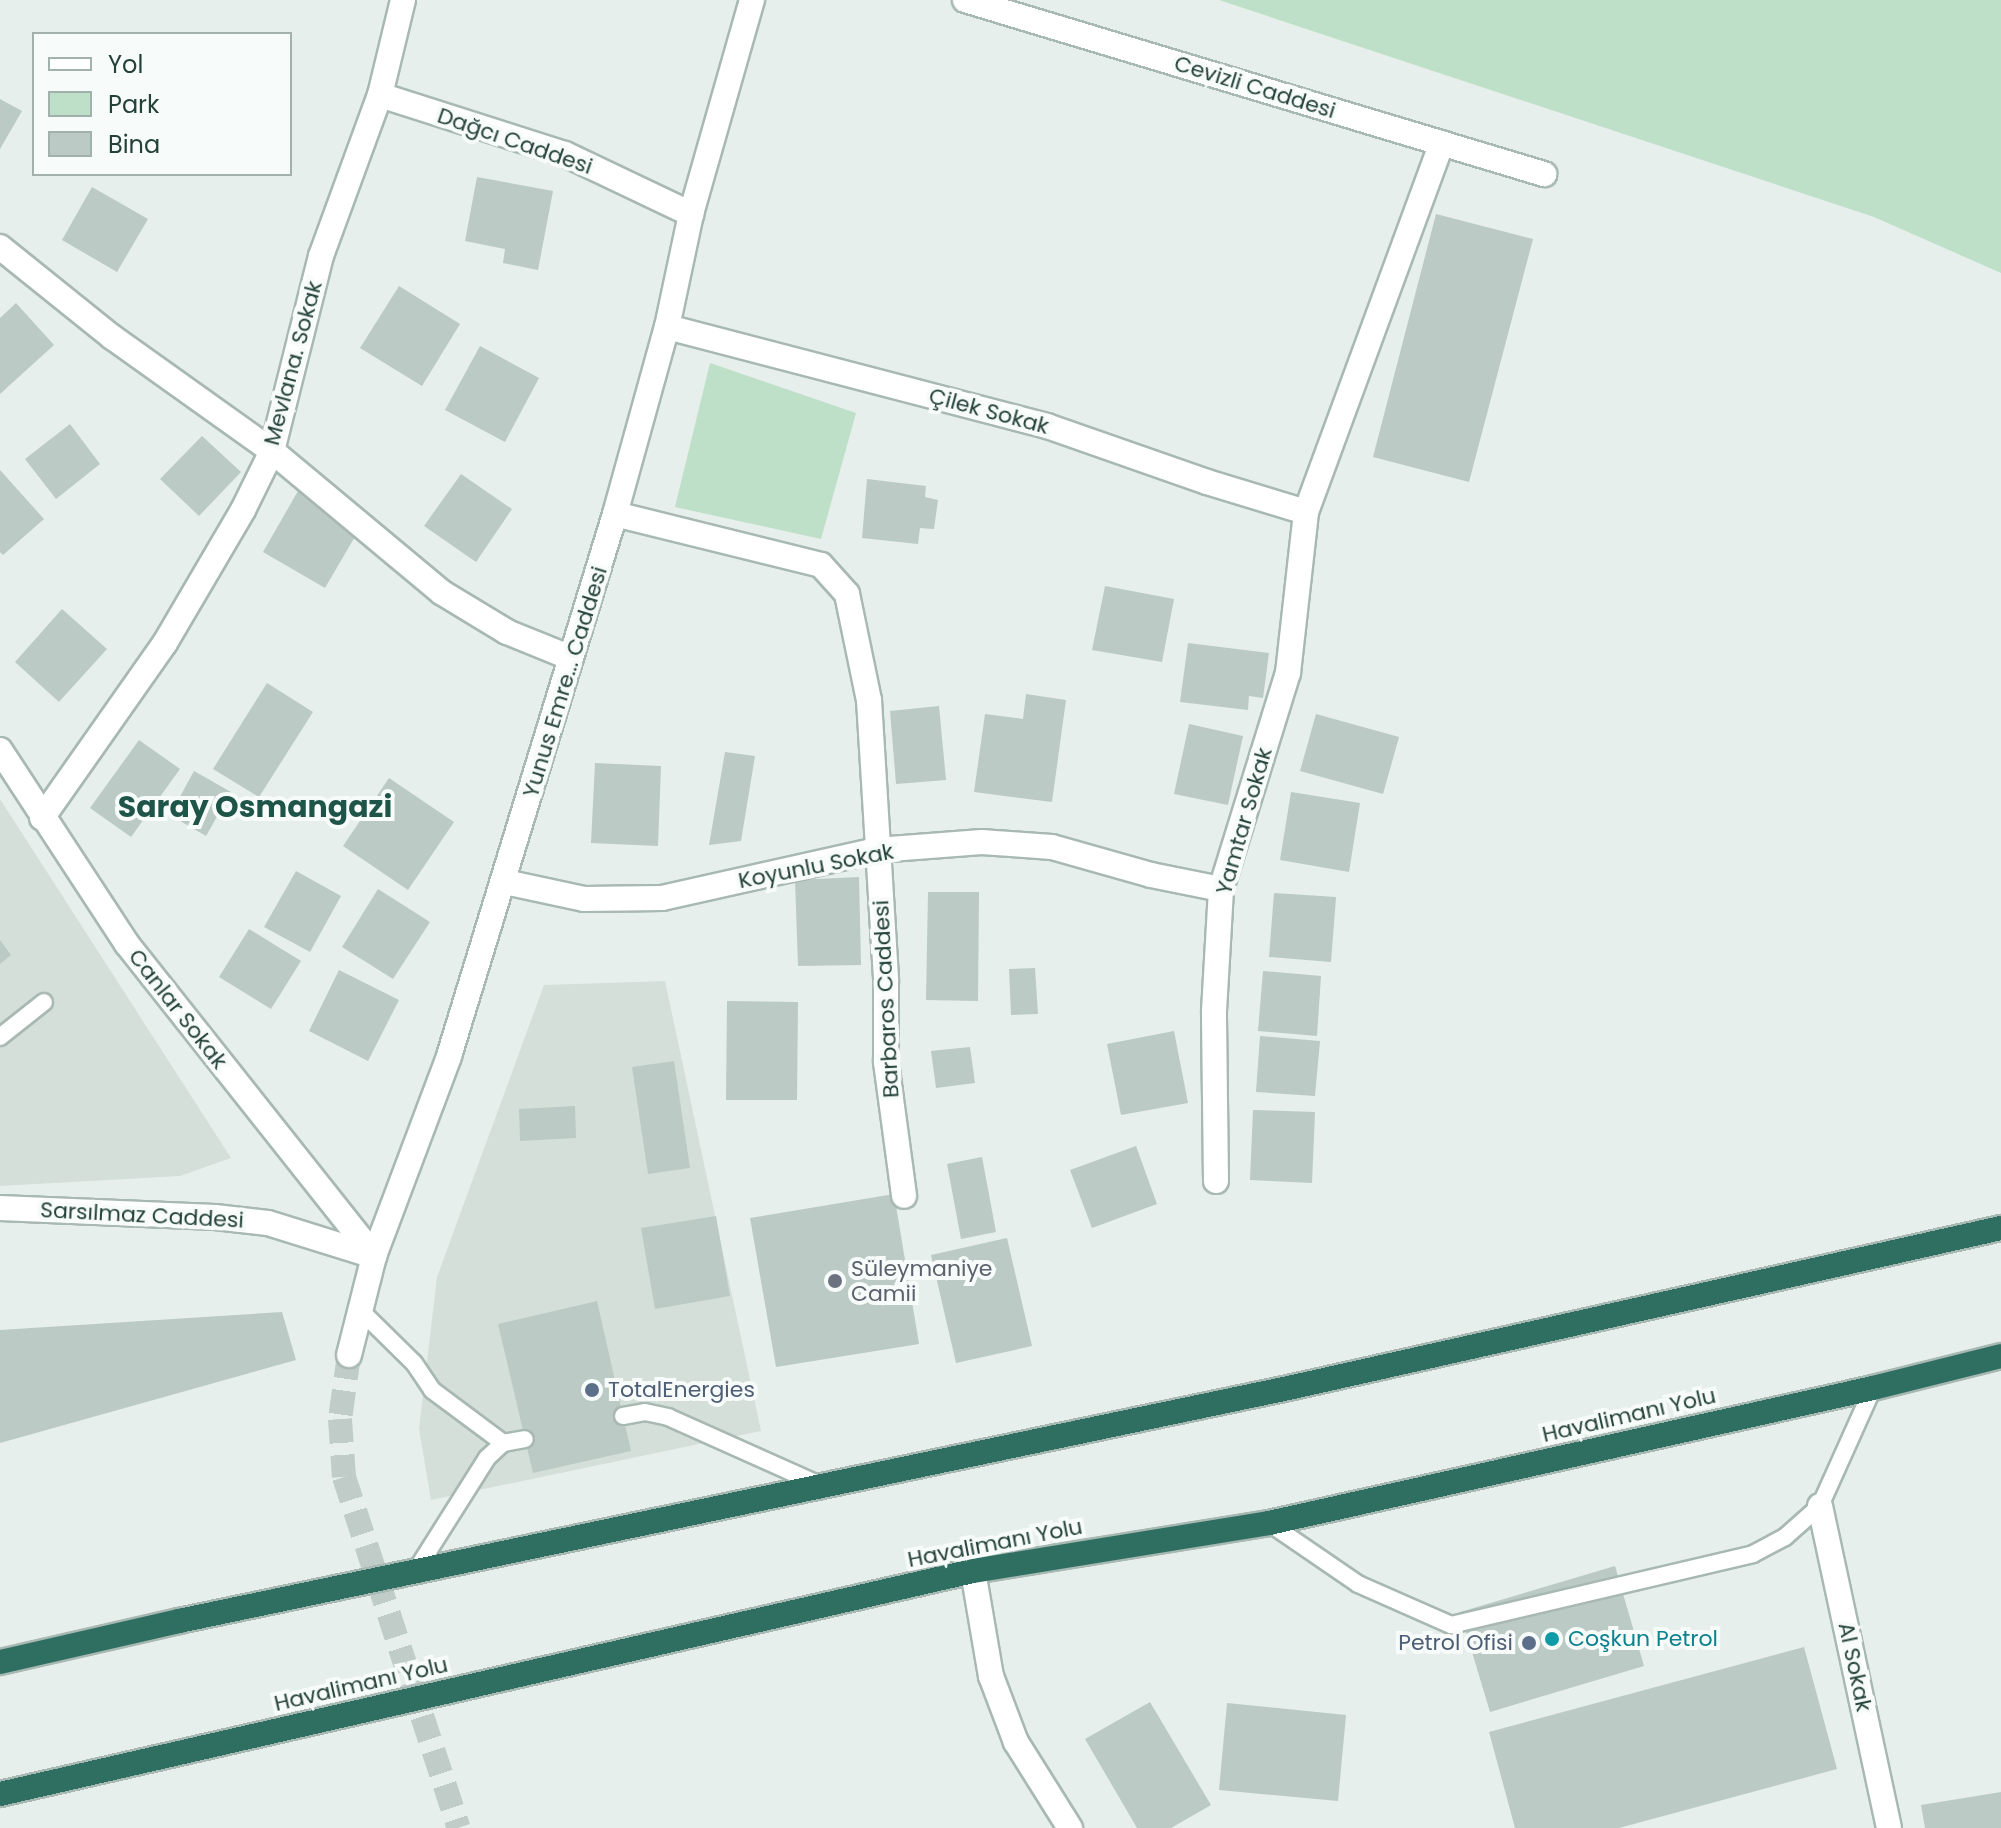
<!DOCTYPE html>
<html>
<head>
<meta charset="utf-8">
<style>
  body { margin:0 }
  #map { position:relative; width:2001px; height:1828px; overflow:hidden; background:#e6efeb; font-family:Poppins,sans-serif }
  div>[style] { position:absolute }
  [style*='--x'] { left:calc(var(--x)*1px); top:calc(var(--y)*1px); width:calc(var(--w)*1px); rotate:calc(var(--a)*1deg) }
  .built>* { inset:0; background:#d4dfda }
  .green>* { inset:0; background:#bfe0c8 }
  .building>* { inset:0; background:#bbcac4 }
  .secondary-tunnel>* { height:24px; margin-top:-12px; transform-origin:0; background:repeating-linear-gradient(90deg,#bfccc8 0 24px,transparent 0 36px) }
  .roads { filter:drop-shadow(2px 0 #a8b8b2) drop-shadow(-2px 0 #a8b8b2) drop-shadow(0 2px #a8b8b2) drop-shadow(0 -2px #a8b8b2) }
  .lane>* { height:16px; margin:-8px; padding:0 8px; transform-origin:8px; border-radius:8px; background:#fff }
  .street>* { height:24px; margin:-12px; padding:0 12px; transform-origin:12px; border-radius:12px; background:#fff }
  .secondary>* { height:24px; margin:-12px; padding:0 12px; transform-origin:12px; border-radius:12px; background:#fff }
  .highway>* { height:24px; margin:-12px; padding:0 12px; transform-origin:12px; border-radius:12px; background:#2f6f62 }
  .dots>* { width:22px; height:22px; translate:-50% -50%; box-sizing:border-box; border:4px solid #f7fbf9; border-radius:50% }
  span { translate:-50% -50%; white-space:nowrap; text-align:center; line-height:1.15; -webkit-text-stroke:8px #f7fbf9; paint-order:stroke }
  .street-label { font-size:22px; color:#24423a }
  .worship-label { font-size:22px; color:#5b616d }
  .left { translate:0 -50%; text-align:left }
  .service-label { font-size:22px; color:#4e5e75 }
  .right { translate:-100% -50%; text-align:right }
  .culture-label { font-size:22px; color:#0d838f }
  .district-label { font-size:30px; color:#1f5548; font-weight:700 }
  .legend { position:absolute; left:32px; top:32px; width:260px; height:144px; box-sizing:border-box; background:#f7fbf9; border:2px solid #a3b1ad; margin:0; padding:10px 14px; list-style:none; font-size:24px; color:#24423a }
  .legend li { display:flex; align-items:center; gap:16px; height:40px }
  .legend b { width:40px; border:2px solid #a3b1ad }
</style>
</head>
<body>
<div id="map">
  <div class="built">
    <i style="clip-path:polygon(0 799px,231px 1158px,180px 1176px,0 1186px)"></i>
    <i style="clip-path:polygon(665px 981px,761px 1431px,431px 1500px,419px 1429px,437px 1277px,544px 985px)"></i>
  </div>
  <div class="green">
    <i style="clip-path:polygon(1219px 0,2001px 0,2001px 273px,1874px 217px)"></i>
    <i style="clip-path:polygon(710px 363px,856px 413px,821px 539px,675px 507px)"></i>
  </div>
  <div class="building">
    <i style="clip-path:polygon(0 99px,22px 111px,0 149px)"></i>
    <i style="clip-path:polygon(477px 177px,553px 191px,538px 270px,503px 263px,505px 249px,465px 241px)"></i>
    <i style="clip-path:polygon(92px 187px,148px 219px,117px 272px,62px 240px)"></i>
    <i style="clip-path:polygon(1436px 214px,1533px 239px,1469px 482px,1373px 457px)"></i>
    <i style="clip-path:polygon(399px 286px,460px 324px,422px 386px,360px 348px)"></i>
    <i style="clip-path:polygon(16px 303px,54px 345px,0 394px,0 318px)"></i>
    <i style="clip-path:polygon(480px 346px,539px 378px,505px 442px,445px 410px)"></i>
    <i style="clip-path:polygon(70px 424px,100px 464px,56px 499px,25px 459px)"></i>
    <i style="clip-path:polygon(202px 436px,241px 472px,199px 516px,160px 479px)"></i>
    <i style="clip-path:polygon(0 470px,44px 519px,3px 555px,0 552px)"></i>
    <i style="clip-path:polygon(461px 474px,512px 509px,476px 562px,424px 526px)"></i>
    <i style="clip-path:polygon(867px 479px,926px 486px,925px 497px,938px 500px,934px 529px,920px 528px,918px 544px,862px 538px)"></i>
    <i style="clip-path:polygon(298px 491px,360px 528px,325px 588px,263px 552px)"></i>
    <i style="clip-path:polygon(1105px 586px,1174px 599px,1162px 662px,1092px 650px)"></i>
    <i style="clip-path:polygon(62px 609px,107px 649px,59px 702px,15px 662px)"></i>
    <i style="clip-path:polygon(1188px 643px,1269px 653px,1263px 698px,1249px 696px,1248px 710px,1180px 702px)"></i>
    <i style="clip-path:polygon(267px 683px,313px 712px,259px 797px,213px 769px)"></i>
    <i style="clip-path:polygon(1026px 694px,1066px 700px,1052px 802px,974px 792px,985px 714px,1023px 719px)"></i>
    <i style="clip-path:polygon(939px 706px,946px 780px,896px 784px,890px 711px)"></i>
    <i style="clip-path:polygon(1316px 714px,1399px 737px,1383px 794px,1300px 771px)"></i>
    <i style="clip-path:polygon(1189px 724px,1243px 736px,1228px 805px,1174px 794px)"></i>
    <i style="clip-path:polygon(139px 740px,180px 769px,131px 837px,90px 808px)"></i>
    <i style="clip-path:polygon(725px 752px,755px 756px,741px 841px,709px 845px)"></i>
    <i style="clip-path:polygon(595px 763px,661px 766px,658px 846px,591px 843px)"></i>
    <i style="clip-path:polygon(194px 771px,231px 792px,206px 836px,170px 815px)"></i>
    <i style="clip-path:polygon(389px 778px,454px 822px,408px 890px,343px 846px)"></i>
    <i style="clip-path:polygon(1291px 792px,1360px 803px,1349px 872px,1280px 860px)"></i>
    <i style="clip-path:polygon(296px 871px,341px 896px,310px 952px,264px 927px)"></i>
    <i style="clip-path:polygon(859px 877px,861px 965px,798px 966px,795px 880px)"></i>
    <i style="clip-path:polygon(378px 889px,430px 922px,393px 979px,342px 947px)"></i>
    <i style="clip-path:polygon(928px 892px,979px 892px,978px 1001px,926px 1000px)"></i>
    <i style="clip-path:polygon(1274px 893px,1336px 897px,1331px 962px,1269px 957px)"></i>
    <i style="clip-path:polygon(249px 929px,301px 961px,271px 1009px,219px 977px)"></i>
    <i style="clip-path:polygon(0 940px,11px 955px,0 964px)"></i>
    <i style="clip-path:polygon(1035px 968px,1038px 1014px,1011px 1015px,1009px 969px)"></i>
    <i style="clip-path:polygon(339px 970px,399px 1000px,368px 1061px,309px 1031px)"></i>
    <i style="clip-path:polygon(1263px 971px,1321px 976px,1317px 1036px,1258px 1031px)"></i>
    <i style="clip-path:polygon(727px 1001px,798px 1002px,797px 1100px,726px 1100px)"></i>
    <i style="clip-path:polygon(1174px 1031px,1188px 1103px,1121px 1115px,1107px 1044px)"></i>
    <i style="clip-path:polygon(1260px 1036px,1320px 1041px,1315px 1096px,1256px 1092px)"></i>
    <i style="clip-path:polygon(970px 1047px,975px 1083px,936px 1088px,931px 1051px)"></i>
    <i style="clip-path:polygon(674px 1061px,690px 1168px,648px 1174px,632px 1067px)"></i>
    <i style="clip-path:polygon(575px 1106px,576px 1138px,520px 1141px,519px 1109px)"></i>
    <i style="clip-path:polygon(1253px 1110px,1315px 1112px,1312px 1183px,1250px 1180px)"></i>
    <i style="clip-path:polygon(1136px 1146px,1157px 1204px,1092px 1228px,1070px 1170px)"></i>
    <i style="clip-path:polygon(982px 1157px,996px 1232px,961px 1239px,947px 1164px)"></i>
    <i style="clip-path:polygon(894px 1194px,919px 1344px,776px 1367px,750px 1218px)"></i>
    <i style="clip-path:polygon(716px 1216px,730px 1296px,655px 1309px,641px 1228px)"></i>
    <i style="clip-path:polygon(1007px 1238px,1032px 1346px,956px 1363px,931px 1255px)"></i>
    <i style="clip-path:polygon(597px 1301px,631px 1451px,533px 1473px,498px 1324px)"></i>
    <i style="clip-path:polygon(282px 1312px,296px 1360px,0 1443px,0 1330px)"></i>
    <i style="clip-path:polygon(1615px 1566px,1644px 1666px,1490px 1712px,1460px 1612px)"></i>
    <i style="clip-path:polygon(1804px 1647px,1837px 1769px,1619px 1828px,1515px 1828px,1489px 1732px)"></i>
    <i style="clip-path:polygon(1150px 1702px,1211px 1805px,1171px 1828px,1137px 1828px,1085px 1739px)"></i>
    <i style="clip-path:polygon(1227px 1703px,1346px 1715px,1338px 1801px,1219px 1790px)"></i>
    <i style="clip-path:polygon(2001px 1792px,2001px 1828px,1925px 1828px,1921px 1805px)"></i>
  </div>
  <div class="secondary-tunnel">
    <i style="--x:349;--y:1355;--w:65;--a:98"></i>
    <i style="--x:340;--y:1419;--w:58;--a:86.1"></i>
    <i style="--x:344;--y:1477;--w:369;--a:71.9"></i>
  </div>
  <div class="roads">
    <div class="lane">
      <i style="--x:0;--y:1037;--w:56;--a:-38.5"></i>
      <i style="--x:358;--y:1308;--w:78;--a:44.5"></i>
      <i style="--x:414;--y:1363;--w:32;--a:56"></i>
      <i style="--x:432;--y:1390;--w:89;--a:36.7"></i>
      <i style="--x:623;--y:1416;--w:22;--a:-10"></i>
      <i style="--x:645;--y:1412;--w:24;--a:12"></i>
      <i style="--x:668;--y:1417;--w:169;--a:24.1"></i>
      <i style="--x:1269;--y:1523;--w:108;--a:34.4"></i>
      <i style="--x:1358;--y:1584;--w:102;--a:23.8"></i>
      <i style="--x:1451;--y:1625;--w:310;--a:-13.2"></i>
      <i style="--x:1753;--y:1554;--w:36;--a:-28"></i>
      <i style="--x:1785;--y:1537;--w:47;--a:-41.5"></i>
      <i style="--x:1820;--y:1506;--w:129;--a:-65.8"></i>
      <i style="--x:415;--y:1572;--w:135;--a:-57.7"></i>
      <i style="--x:487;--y:1458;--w:22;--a:-43"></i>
      <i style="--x:503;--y:1443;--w:22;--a:-10"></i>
    </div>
    <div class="street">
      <i style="--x:965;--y:0;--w:605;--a:16.73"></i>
      <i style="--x:380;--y:95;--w:194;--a:17.7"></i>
      <i style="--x:565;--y:154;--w:140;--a:25.5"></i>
      <i style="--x:0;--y:247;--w:144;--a:38.8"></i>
      <i style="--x:112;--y:337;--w:196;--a:35.5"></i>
      <i style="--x:272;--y:451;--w:220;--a:39.8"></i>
      <i style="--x:441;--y:592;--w:77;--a:31.2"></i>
      <i style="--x:507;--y:632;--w:69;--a:22.1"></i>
      <i style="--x:667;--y:327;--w:393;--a:14.6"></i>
      <i style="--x:1047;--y:426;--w:170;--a:19.3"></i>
      <i style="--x:1207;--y:482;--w:103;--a:16.9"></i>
      <i style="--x:615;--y:514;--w:212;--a:13.9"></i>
      <i style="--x:821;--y:565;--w:39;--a:48"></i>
      <i style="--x:847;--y:594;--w:108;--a:78.3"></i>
      <i style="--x:869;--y:700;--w:282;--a:86.5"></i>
      <i style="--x:886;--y:981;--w:81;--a:90"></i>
      <i style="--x:886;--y:1062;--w:135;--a:82.3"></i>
      <i style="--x:0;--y:750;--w:232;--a:56.8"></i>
      <i style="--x:127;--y:944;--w:398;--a:51.6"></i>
      <i style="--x:42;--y:818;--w:214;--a:-54.9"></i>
      <i style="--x:165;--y:643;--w:154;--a:-59.6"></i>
      <i style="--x:243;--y:510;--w:66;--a:-63.8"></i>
      <i style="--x:272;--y:451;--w:201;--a:-75.9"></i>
      <i style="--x:321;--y:256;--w:171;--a:-69.9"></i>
      <i style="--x:380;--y:95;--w:98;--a:-76.4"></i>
      <i style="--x:505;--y:882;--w:81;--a:12.1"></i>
      <i style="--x:584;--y:899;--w:78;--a:-0.7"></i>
      <i style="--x:662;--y:898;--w:220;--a:-12.6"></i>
      <i style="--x:877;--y:850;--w:105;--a:-4.4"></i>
      <i style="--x:982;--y:842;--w:70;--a:4.1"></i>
      <i style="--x:1052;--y:847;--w:103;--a:15.8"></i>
      <i style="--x:1151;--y:875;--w:71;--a:11.3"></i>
      <i style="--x:1216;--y:1181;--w:170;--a:-90.7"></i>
      <i style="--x:1214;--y:1011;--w:122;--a:-86.7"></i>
      <i style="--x:1221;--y:889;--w:226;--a:-72.8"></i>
      <i style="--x:1288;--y:673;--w:162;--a:-83.6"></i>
      <i style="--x:1306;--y:512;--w:393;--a:-69.8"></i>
      <i style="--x:1820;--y:1506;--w:329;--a:77.9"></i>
      <i style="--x:973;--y:1571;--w:107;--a:80.3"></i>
      <i style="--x:991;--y:1676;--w:71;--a:69.3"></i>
      <i style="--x:1016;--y:1742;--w:102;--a:57.9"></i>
    </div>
    <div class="secondary">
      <i style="--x:0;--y:1208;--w:215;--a:2.4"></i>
      <i style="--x:215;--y:1217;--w:53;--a:6.5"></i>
      <i style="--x:268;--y:1223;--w:111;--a:17.3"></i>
      <i style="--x:349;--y:1355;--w:102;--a:-75.8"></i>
      <i style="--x:374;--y:1256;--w:214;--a:-69.4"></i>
      <i style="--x:449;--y:1056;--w:567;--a:-72.97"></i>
      <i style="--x:615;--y:514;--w:194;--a:-74.5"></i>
      <i style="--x:667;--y:327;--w:116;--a:-78"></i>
      <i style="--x:691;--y:214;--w:223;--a:-74.1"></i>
    </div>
    <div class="highway">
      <i style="--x:0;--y:1662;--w:184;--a:-12.9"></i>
      <i style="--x:179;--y:1621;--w:1138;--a:-11.86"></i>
      <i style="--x:1293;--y:1387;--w:726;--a:-12.66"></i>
      <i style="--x:0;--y:1794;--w:998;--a:-12.91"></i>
      <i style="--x:973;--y:1571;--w:300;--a:-9.2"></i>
      <i style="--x:1269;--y:1523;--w:619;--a:-12.6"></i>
      <i style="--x:1873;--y:1388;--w:132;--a:-14"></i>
    </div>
  </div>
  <div class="dots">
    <i style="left:835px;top:1281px;background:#6b7280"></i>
    <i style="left:592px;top:1390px;background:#5c6f8a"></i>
    <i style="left:1552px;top:1639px;background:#0f9aa8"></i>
    <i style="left:1529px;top:1643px;background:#5c6f8a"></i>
  </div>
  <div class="street-label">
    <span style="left:1255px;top:87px;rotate:17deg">Cevizli Caddesi</span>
    <span style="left:515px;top:141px;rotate:19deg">Dağcı Caddesi</span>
    <span style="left:293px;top:363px;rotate:-75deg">Mevlana. Sokak</span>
    <span style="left:989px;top:411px;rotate:15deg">Çilek Sokak</span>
    <span style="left:565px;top:682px;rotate:-73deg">Yunus Emre... Caddesi</span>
    <span style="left:1244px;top:821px;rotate:-74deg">Yamtar Sokak</span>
    <span style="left:816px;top:866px;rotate:-11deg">Koyunlu Sokak</span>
    <span style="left:886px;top:999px;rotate:-93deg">Barbaros Caddesi</span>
    <span style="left:178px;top:1009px;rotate:52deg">Canlar Sokak</span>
    <span style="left:142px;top:1215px;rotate:3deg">Sarsılmaz Caddesi</span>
    <span style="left:1629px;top:1415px;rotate:-13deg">Havalimanı Yolu</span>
    <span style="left:995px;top:1543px;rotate:-11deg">Havalimanı Yolu</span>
    <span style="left:1855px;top:1667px;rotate:78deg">Al Sokak</span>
    <span style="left:361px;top:1684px;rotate:-13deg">Havalimanı Yolu</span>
  </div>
  <div class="worship-label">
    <span class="left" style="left:851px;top:1281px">Süleymaniye<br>Camii</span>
  </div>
  <div class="service-label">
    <span class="left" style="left:608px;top:1390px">TotalEnergies</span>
    <span class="right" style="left:1513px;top:1643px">Petrol Ofisi</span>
  </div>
  <div class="culture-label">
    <span class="left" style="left:1568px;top:1639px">Coşkun Petrol</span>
  </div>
  <div class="district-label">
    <span style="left:255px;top:807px">Saray Osmangazi</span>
  </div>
  <ul class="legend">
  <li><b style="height:10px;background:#fff"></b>Yol</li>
  <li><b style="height:22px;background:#bfe0c8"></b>Park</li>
  <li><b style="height:22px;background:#bbcac4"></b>Bina</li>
  </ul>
</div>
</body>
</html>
